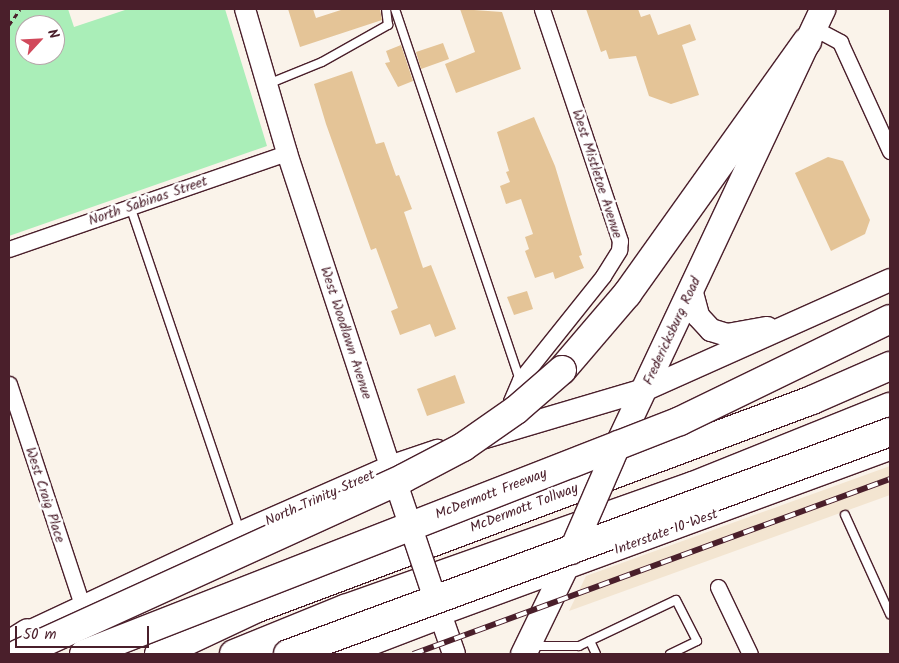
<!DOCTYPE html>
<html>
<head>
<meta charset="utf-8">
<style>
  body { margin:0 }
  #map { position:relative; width:899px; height:663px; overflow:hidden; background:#faf3ea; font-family:Kalam,sans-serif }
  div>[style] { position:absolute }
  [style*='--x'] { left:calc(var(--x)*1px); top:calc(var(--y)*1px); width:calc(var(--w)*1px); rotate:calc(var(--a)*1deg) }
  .built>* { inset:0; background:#f3e5d1 }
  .green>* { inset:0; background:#aaeeb8 }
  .building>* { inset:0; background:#e4c497 }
  .path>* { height:3px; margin-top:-1.5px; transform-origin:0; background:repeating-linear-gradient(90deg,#4a1f2b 0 5px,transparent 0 9px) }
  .roads { filter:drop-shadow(1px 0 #4a1f2b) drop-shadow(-1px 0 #4a1f2b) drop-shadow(0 1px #4a1f2b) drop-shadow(0 -1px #4a1f2b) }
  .service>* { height:8px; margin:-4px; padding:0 4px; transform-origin:4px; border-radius:4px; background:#fff }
  .minor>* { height:15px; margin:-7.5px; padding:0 7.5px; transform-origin:7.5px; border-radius:7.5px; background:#fff }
  .tertiary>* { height:20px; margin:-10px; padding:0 10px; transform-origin:10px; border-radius:10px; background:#fff }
  .secondary>* { height:22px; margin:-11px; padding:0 11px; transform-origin:11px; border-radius:11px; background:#fff }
  .primary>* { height:25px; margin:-12.5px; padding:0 12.5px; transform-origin:12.5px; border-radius:12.5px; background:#fff }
  .motorway>* { height:28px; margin:-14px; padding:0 14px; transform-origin:14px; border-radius:14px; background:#fff }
  .rail>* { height:5.5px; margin-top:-2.75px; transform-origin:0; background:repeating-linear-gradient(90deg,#fff 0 11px,#4a1f2b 0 22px); box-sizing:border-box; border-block:1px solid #4a1f2b }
  .bridges { filter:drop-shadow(1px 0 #4a1f2b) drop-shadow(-1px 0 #4a1f2b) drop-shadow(0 1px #4a1f2b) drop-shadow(0 -1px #4a1f2b) }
  .secondary-bridge>* { height:22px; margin:-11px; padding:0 11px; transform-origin:11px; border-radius:11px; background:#fff }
  .primary-bridge>* { height:25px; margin:-12.5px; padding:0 12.5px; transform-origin:12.5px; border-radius:12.5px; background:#fff }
  .motorway-bridge>* { height:28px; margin:-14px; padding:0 14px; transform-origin:14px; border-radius:14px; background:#fff }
  span { translate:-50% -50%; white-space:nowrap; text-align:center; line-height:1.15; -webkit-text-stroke:5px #fff; paint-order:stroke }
  .street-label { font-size:14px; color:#4a1f2b }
  .frame { position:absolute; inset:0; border:10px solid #4a1f2b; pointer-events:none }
  .north { position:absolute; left:15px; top:15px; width:50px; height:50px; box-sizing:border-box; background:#fff; border:1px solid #b7a5aa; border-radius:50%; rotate:65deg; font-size:14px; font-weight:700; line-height:20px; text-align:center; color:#4a1f2b }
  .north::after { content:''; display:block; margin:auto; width:18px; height:22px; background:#d1495b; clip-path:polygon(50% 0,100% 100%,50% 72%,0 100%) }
  .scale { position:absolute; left:15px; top:626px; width:134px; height:22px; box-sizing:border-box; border:2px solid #4a1f2b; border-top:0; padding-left:6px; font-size:15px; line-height:18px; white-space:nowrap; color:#4a1f2b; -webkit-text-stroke:4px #fff; paint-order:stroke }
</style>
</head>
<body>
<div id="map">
  <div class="built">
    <i style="clip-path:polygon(890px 466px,890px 495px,569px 611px,586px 576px)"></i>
  </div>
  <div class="green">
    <i style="clip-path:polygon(evenodd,9px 9px,68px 9px,74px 27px,128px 9px,225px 9px,267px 146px,9px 236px,9px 9px,25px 25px,55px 25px,55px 55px,25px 55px,25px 25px)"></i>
  </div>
  <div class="building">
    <i style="clip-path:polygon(288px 9px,313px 9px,316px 18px,344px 9px,380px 9px,382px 20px,300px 47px)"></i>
    <i style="clip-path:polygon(460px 9px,502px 12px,521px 69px,456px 93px,445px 64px,475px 52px)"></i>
    <i style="clip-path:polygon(586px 9px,638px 9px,641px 17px,650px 14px,658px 35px,690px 24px,696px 40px,682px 45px,699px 95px,671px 104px,649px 96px,636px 56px,609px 59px,606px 50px,601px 52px)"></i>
    <i style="clip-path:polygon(443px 43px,449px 59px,421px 69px,416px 52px)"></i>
    <i style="clip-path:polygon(401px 45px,413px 81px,398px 87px,385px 63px,390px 62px,386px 51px)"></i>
    <i style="clip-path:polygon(352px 71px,376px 144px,384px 142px,396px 176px,399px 175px,412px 209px,404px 212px,423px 268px,431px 265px,456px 329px,435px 337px,430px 324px,400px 335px,391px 311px,398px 308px,376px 248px,371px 250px,326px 124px,314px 84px)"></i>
    <i style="clip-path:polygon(534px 117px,555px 166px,582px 255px,579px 256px,584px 268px,555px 279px,553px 272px,535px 278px,525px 251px,529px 249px,525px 237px,533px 234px,521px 199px,506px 204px,500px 186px,510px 182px,506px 172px,509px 171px,497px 132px)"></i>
    <i style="clip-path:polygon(828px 157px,843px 161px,870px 220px,865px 234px,831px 251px,795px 173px)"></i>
    <i style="clip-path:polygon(527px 291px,533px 309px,514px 315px,507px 297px)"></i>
    <i style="clip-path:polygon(455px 375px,465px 403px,427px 416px,417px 389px)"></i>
  </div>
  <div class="path">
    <i style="--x:9;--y:25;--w:19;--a:-55"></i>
  </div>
  <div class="roads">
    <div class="service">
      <i style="--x:395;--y:9;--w:391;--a:71.4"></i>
      <i style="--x:268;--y:84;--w:58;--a:-22.2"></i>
      <i style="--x:322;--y:62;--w:76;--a:-29.3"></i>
      <i style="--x:388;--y:25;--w:16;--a:-97"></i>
      <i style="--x:130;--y:206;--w:343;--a:71.3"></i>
      <i style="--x:845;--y:515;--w:109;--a:65.6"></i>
      <i style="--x:590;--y:641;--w:14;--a:65"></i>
      <i style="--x:531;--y:646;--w:48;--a:0"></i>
      <i style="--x:579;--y:646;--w:107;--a:-25.4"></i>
      <i style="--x:676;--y:600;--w:46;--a:62.9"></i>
      <i style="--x:697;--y:641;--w:30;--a:154"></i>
    </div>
    <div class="minor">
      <i style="--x:814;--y:28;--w:30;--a:28"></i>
      <i style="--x:840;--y:42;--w:120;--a:65.4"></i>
      <i style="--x:9;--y:249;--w:294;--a:-19.1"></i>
      <i style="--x:9;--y:384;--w:233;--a:71.7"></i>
      <i style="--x:514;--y:414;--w:13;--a:-103"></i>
      <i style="--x:511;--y:401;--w:23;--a:-67"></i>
      <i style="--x:520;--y:380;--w:133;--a:-51.4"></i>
      <i style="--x:603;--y:276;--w:31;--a:-58"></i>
      <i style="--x:619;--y:250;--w:9;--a:-84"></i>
      <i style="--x:620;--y:241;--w:245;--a:-108.6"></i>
      <i style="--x:718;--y:587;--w:74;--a:64.5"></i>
    </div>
    <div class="tertiary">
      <i style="--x:245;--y:9;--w:150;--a:73.7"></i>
      <i style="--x:287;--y:153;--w:330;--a:71.8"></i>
    </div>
    <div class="secondary">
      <i style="--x:691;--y:289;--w:28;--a:75"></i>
      <i style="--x:698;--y:316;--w:19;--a:47"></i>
      <i style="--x:711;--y:330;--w:17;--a:17"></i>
      <i style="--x:727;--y:335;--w:41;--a:-9.9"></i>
      <i style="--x:485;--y:437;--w:166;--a:-16.5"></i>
      <i style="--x:644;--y:390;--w:269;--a:-24.1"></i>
      <i style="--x:436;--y:602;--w:55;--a:70.9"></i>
      <i style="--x:441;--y:614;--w:478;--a:-20.2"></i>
      <i style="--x:12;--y:640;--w:252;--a:-25.1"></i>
      <i style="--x:240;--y:533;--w:164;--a:-23.7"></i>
      <i style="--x:390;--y:467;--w:50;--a:-18.8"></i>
    </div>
    <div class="primary">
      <i style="--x:618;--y:443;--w:480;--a:-64.8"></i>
      <i style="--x:523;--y:654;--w:94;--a:-64.2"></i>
    </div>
    <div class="motorway">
      <i style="--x:562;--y:370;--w:100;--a:-49.5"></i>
      <i style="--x:627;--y:294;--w:310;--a:-54.5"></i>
      <i style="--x:9;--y:645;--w:22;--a:-32"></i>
      <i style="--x:159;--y:654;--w:108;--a:-25.1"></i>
      <i style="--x:257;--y:608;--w:593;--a:-20.54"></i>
      <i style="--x:812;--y:400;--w:85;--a:-23.6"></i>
      <i style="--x:234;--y:654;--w:120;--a:-22.1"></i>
      <i style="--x:345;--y:609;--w:369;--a:-19.5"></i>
      <i style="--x:693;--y:486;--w:212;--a:-21.9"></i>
      <i style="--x:337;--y:654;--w:111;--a:-21"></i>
    </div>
  </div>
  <div class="rail">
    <i style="--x:413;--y:654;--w:508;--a:-20.15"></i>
  </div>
  <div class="bridges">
    <div class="secondary-bridge">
      <i style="--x:397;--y:486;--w:122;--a:71.4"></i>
    </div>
    <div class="primary-bridge">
      <i style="--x:571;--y:551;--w:118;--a:-66.5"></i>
    </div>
    <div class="motorway-bridge">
      <i style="--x:18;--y:654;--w:424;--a:-24.5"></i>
      <i style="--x:404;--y:478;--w:67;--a:-27.7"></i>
      <i style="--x:463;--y:447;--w:65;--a:-34.9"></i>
      <i style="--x:516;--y:410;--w:61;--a:-41"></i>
      <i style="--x:84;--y:654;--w:640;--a:-21.35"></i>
      <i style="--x:680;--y:421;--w:233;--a:-25.9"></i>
      <i style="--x:288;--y:654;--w:642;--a:-20.24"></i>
    </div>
  </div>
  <div class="street-label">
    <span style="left:597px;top:174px;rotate:72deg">West Mistletoe Avenue</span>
    <span style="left:148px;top:201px;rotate:-19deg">North Sabinas Street</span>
    <span style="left:672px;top:331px;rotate:-65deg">Fredericksburg Road</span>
    <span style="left:346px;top:333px;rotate:72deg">West Woodlawn Avenue</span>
    <span style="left:491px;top:494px;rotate:-21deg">McDermott Freeway</span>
    <span style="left:45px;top:495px;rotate:72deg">West Craig Place</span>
    <span style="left:320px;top:498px;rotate:-24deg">North Trinity Street</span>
    <span style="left:524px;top:508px;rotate:-21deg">McDermott Tollway</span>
    <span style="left:666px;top:532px;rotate:-20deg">Interstate 10 West</span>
  </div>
  <div class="frame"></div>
  <div class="north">N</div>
  <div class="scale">50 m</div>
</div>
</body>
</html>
